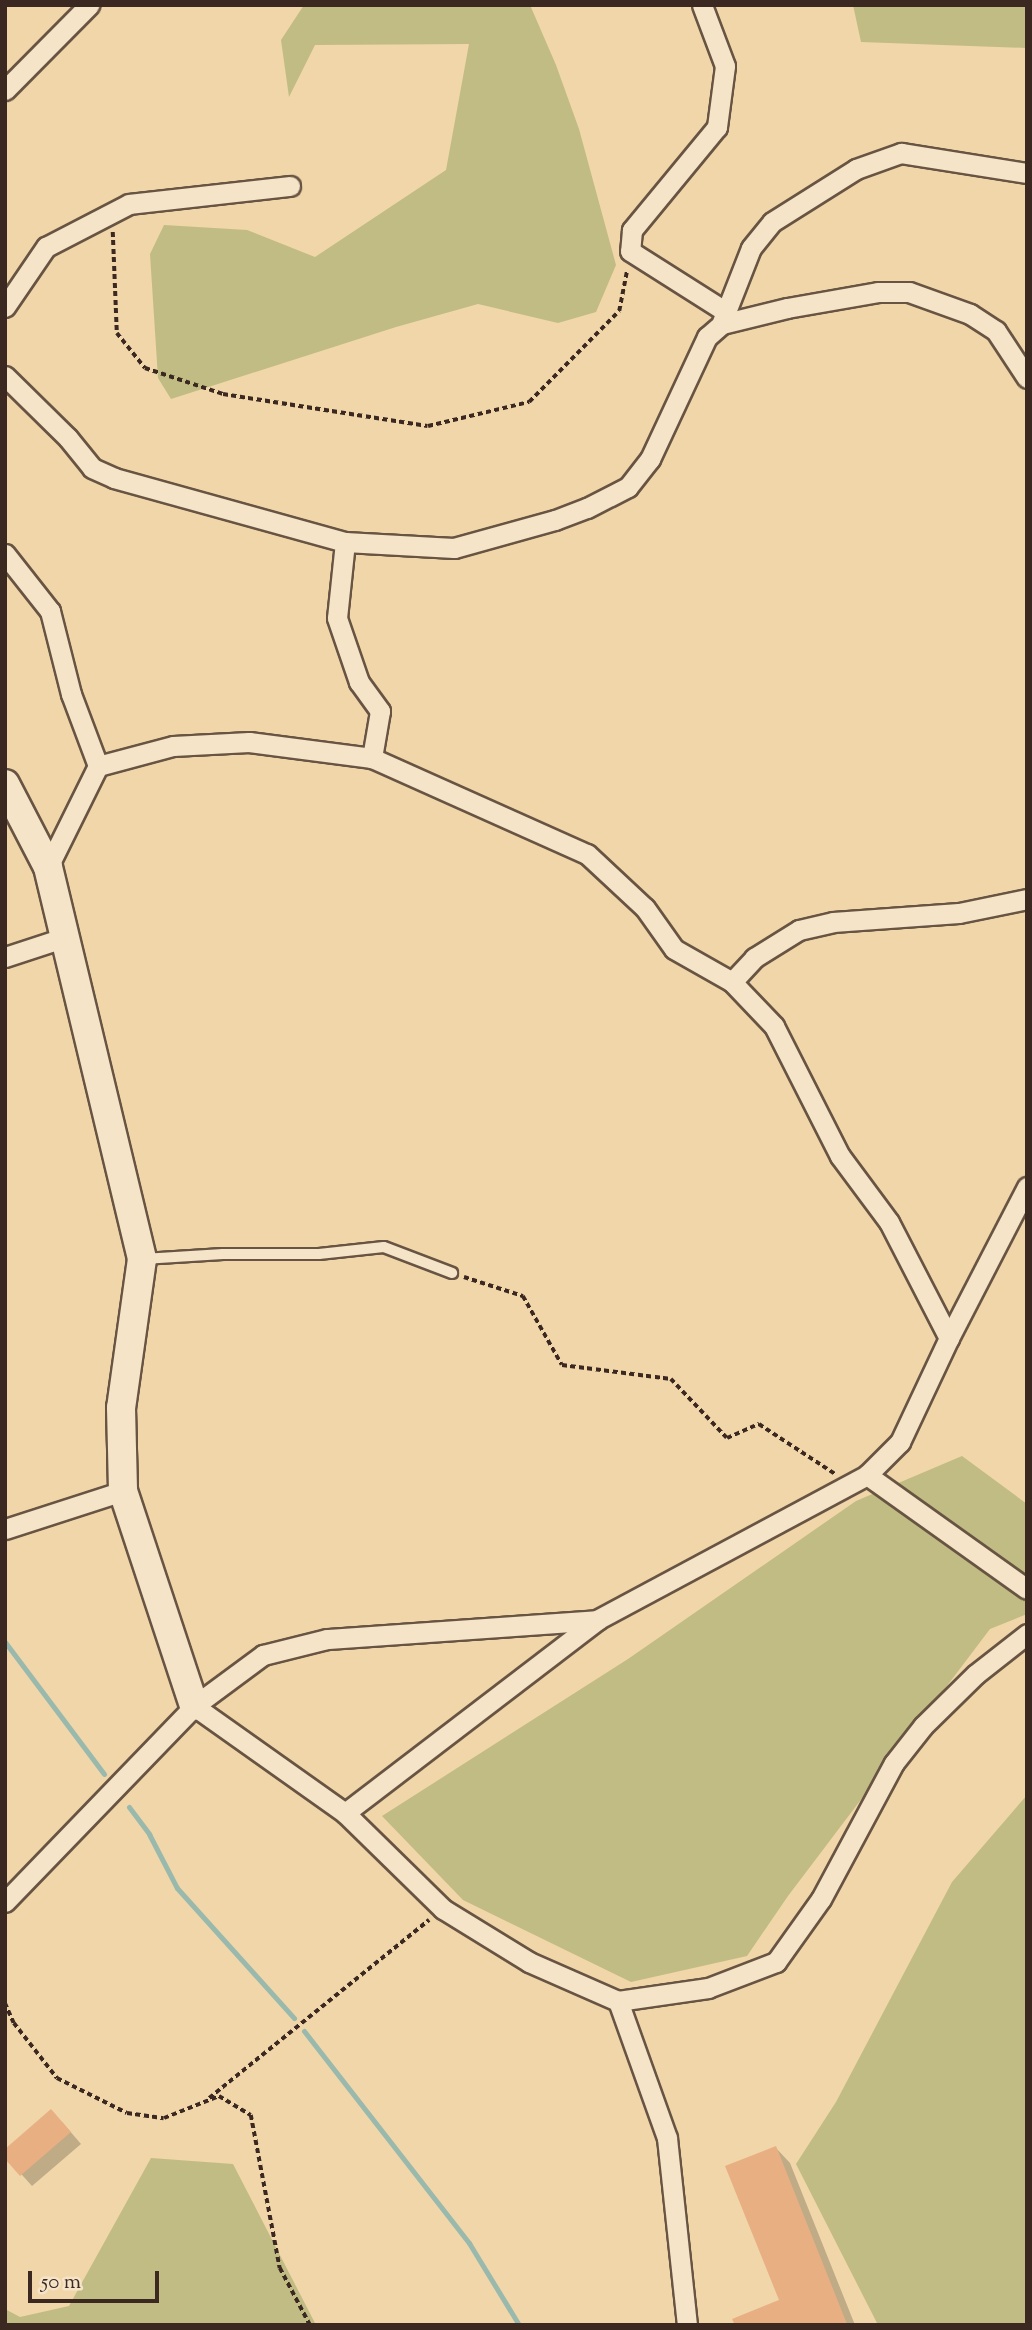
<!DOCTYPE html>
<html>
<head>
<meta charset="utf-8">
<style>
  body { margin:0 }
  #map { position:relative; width:1032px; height:2330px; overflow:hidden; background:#f0d6a9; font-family:"Sorts Mill Goudy",serif }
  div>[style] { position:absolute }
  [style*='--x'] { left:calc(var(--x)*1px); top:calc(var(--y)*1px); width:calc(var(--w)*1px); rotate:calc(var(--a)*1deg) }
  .green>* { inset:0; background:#c1bc83 }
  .shadow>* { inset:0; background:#0003 }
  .stream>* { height:5px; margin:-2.5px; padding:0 2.5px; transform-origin:2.5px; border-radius:2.5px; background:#9ab9ad }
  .building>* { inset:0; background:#e8af83 }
  .path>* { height:3.5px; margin-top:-1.75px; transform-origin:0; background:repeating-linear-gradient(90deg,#3a2821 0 5px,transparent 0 8.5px) }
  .roads { filter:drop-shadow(2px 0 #685443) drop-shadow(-2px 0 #685443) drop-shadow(0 2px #685443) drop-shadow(0 -2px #685443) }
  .lane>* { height:10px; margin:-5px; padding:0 5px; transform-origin:5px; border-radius:5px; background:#f5e4c7 }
  .street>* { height:19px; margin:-9.5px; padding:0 9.5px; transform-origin:9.5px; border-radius:9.5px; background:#f5e4c7 }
  .secondary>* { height:28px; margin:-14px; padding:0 14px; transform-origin:14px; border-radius:14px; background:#f5e4c7 }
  span { translate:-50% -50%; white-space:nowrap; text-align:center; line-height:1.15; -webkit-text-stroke:5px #f5e4c7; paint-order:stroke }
  .frame { position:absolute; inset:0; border:7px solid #3a2821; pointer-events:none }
  .scale { position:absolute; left:28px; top:2271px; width:131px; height:32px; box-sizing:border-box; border:4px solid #3a2821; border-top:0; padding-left:9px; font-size:21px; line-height:24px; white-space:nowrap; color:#3a2821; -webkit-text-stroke:5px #f5e4c7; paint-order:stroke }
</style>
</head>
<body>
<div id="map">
  <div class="green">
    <i style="clip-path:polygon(304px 5px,530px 5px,556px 65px,579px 129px,616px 265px,596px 312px,558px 323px,478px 304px,396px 327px,171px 399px,158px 378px,150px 254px,164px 225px,247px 230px,315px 257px,446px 170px,469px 44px,315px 45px,289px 97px,281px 40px)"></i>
    <i style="clip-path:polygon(853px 5px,1027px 5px,1027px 48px,861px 42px)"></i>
    <i style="clip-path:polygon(962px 1456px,1027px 1504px,1027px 1614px,990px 1629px,788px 1896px,747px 1956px,631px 1982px,463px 1900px,382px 1816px,628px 1659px,856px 1501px)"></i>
    <i style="clip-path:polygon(1027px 1795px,1027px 2325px,878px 2325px,796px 2164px,836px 2102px,952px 1882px)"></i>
    <i style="clip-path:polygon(151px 2158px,233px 2164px,316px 2325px,5px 2325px,5px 2309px,20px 2317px,69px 2306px)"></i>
  </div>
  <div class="shadow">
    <i style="clip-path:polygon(62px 2122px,81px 2144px,32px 2186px,5px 2156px)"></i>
    <i style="clip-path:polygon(776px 2148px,790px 2163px,855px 2325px,737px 2325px,781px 2301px)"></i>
  </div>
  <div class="stream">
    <i style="--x:5;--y:1642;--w:165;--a:53.1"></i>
    <i style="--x:129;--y:1807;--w:34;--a:53"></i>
    <i style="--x:149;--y:1834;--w:61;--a:62.6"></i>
    <i style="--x:177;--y:1888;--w:175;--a:48"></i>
    <i style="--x:304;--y:2031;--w:269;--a:52.1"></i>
    <i style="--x:469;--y:2243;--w:96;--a:58.6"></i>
  </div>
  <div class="building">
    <i style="clip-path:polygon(51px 2109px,71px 2132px,20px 2176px,5px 2159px,5px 2149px)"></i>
    <i style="clip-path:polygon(776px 2146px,847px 2324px,735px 2325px,732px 2319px,779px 2300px,725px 2166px)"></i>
  </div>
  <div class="path">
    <i style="--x:113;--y:232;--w:101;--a:87.7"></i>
    <i style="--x:117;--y:333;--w:45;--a:51.3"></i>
    <i style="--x:145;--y:368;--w:82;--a:18.4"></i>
    <i style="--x:223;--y:394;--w:207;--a:8.9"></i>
    <i style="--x:428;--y:426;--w:104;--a:-13.4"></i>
    <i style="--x:529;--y:402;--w:128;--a:-45.3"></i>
    <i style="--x:619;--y:311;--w:42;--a:-79"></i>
    <i style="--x:464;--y:1277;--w:62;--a:17.9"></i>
    <i style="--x:523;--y:1296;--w:79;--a:60.5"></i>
    <i style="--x:562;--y:1365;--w:110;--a:7.3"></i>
    <i style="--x:671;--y:1379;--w:81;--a:46.5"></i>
    <i style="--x:727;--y:1438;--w:35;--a:-24"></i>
    <i style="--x:759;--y:1424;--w:91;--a:33.3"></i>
    <i style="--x:5;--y:2003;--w:22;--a:66"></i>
    <i style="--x:14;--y:2023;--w:70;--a:52"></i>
    <i style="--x:57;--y:2078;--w:78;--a:26.6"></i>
    <i style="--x:127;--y:2113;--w:37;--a:8"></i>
    <i style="--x:164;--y:2118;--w:59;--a:-21.8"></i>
    <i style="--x:219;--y:2096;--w:37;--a:31"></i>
    <i style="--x:251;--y:2115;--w:156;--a:79.3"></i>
    <i style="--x:280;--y:2268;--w:64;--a:62.2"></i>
    <i style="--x:209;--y:2098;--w:283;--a:-39"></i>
  </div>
  <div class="roads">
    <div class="lane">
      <i style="--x:143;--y:1259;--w:80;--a:-3.6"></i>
      <i style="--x:223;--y:1254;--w:96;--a:0"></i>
      <i style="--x:319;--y:1254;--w:65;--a:-6.1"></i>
      <i style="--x:384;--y:1247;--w:73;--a:20.9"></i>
    </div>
    <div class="street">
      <i style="--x:702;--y:5;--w:65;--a:69.3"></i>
      <i style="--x:725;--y:66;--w:62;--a:97.5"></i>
      <i style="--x:717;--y:127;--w:134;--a:129.5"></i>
      <i style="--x:632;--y:230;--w:21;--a:95"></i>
      <i style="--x:630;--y:251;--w:114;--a:32.4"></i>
      <i style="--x:5;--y:90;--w:120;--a:-45.3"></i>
      <i style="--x:5;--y:307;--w:73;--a:-55.7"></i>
      <i style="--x:46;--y:247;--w:93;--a:-27.4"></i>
      <i style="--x:129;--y:204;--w:162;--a:-6.4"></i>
      <i style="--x:722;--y:322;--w:79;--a:-68.6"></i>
      <i style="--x:751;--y:248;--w:33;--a:-51"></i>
      <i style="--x:772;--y:222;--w:99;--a:-32.2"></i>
      <i style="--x:856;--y:169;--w:48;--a:-19.6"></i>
      <i style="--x:901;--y:153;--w:128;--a:9"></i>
      <i style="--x:5;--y:376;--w:88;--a:44.5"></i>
      <i style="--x:68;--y:438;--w:38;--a:51"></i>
      <i style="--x:92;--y:468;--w:24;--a:24"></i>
      <i style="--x:114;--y:478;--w:240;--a:15.5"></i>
      <i style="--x:345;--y:542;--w:109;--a:3.2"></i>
      <i style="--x:454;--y:548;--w:105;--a:-15.5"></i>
      <i style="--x:555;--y:520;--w:34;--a:-21"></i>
      <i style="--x:587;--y:508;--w:46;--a:-27.1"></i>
      <i style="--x:628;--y:487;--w:36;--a:-52"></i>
      <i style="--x:650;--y:459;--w:135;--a:-65"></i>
      <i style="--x:707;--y:337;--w:20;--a:-41"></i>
      <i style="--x:722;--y:324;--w:67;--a:-13.8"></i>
      <i style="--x:787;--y:308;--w:92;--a:-10"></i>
      <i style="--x:878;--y:292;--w:31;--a:0"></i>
      <i style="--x:909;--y:292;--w:65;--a:19.8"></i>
      <i style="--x:970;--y:314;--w:31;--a:33"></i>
      <i style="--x:996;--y:331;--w:56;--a:56.6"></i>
      <i style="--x:345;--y:542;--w:76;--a:96"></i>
      <i style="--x:337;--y:618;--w:68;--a:71"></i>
      <i style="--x:359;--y:682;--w:36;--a:54"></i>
      <i style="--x:380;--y:711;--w:48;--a:99.7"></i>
      <i style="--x:5;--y:554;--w:73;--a:51.7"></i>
      <i style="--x:50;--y:611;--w:86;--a:75.8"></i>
      <i style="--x:71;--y:694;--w:77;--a:69.4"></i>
      <i style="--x:48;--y:867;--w:113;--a:-63.7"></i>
      <i style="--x:98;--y:766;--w:78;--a:-14.9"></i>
      <i style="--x:173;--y:746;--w:76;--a:-3"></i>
      <i style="--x:249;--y:742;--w:124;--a:7.4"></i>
      <i style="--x:372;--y:758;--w:235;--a:24.1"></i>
      <i style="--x:587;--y:854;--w:79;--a:43"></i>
      <i style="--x:645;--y:908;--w:50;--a:54.7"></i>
      <i style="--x:674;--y:949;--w:67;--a:29.6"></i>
      <i style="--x:732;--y:982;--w:61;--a:46.3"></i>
      <i style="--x:774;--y:1026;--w:146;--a:63.1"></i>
      <i style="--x:840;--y:1156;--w:82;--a:53.4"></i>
      <i style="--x:889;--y:1222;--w:131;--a:62.7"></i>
      <i style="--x:5;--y:957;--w:61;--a:-18.1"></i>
      <i style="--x:732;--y:982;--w:33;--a:-47"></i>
      <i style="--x:754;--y:958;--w:53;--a:-31.9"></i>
      <i style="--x:799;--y:930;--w:35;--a:-13"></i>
      <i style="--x:833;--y:922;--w:126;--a:-4.1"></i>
      <i style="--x:959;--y:913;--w:69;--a:-11.6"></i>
      <i style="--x:867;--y:1475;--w:196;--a:35.5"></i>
      <i style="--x:5;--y:1529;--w:124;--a:-17.9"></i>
      <i style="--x:194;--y:1706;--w:185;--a:35.3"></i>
      <i style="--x:345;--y:1813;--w:137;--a:44.4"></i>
      <i style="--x:443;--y:1909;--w:101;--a:31.6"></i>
      <i style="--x:529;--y:1962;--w:97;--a:23.7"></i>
      <i style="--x:618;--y:2001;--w:91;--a:-8.2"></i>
      <i style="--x:708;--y:1988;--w:73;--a:-20.9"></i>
      <i style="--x:776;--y:1962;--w:77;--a:-54.5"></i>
      <i style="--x:821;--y:1899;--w:154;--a:-61.8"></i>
      <i style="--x:894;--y:1763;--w:47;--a:-51.9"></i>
      <i style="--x:923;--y:1726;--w:74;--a:-44.5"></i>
      <i style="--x:976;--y:1674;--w:65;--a:-38.1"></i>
      <i style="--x:345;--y:1813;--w:317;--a:-37.4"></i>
      <i style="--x:5;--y:1902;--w:272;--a:-46"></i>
      <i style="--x:194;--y:1706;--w:86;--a:-36.5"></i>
      <i style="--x:263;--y:1655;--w:66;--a:-14"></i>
      <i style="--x:327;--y:1639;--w:271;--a:-4"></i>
      <i style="--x:597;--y:1620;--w:306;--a:-28.2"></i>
      <i style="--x:867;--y:1475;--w:47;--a:-45"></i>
      <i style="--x:900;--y:1442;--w:115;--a:-64.8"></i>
      <i style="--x:949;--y:1338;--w:170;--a:-62.7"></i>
      <i style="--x:618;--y:2001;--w:145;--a:70.3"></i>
      <i style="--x:667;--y:2138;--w:188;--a:83.9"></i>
    </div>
    <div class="secondary">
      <i style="--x:5;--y:784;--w:93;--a:62.6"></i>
      <i style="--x:48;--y:867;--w:403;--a:76.5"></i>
      <i style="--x:142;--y:1259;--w:150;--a:98"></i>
      <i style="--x:121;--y:1408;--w:83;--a:88.6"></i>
      <i style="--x:123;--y:1491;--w:226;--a:71.7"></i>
    </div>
  </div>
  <div class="frame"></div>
  <div class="scale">50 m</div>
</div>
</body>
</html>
